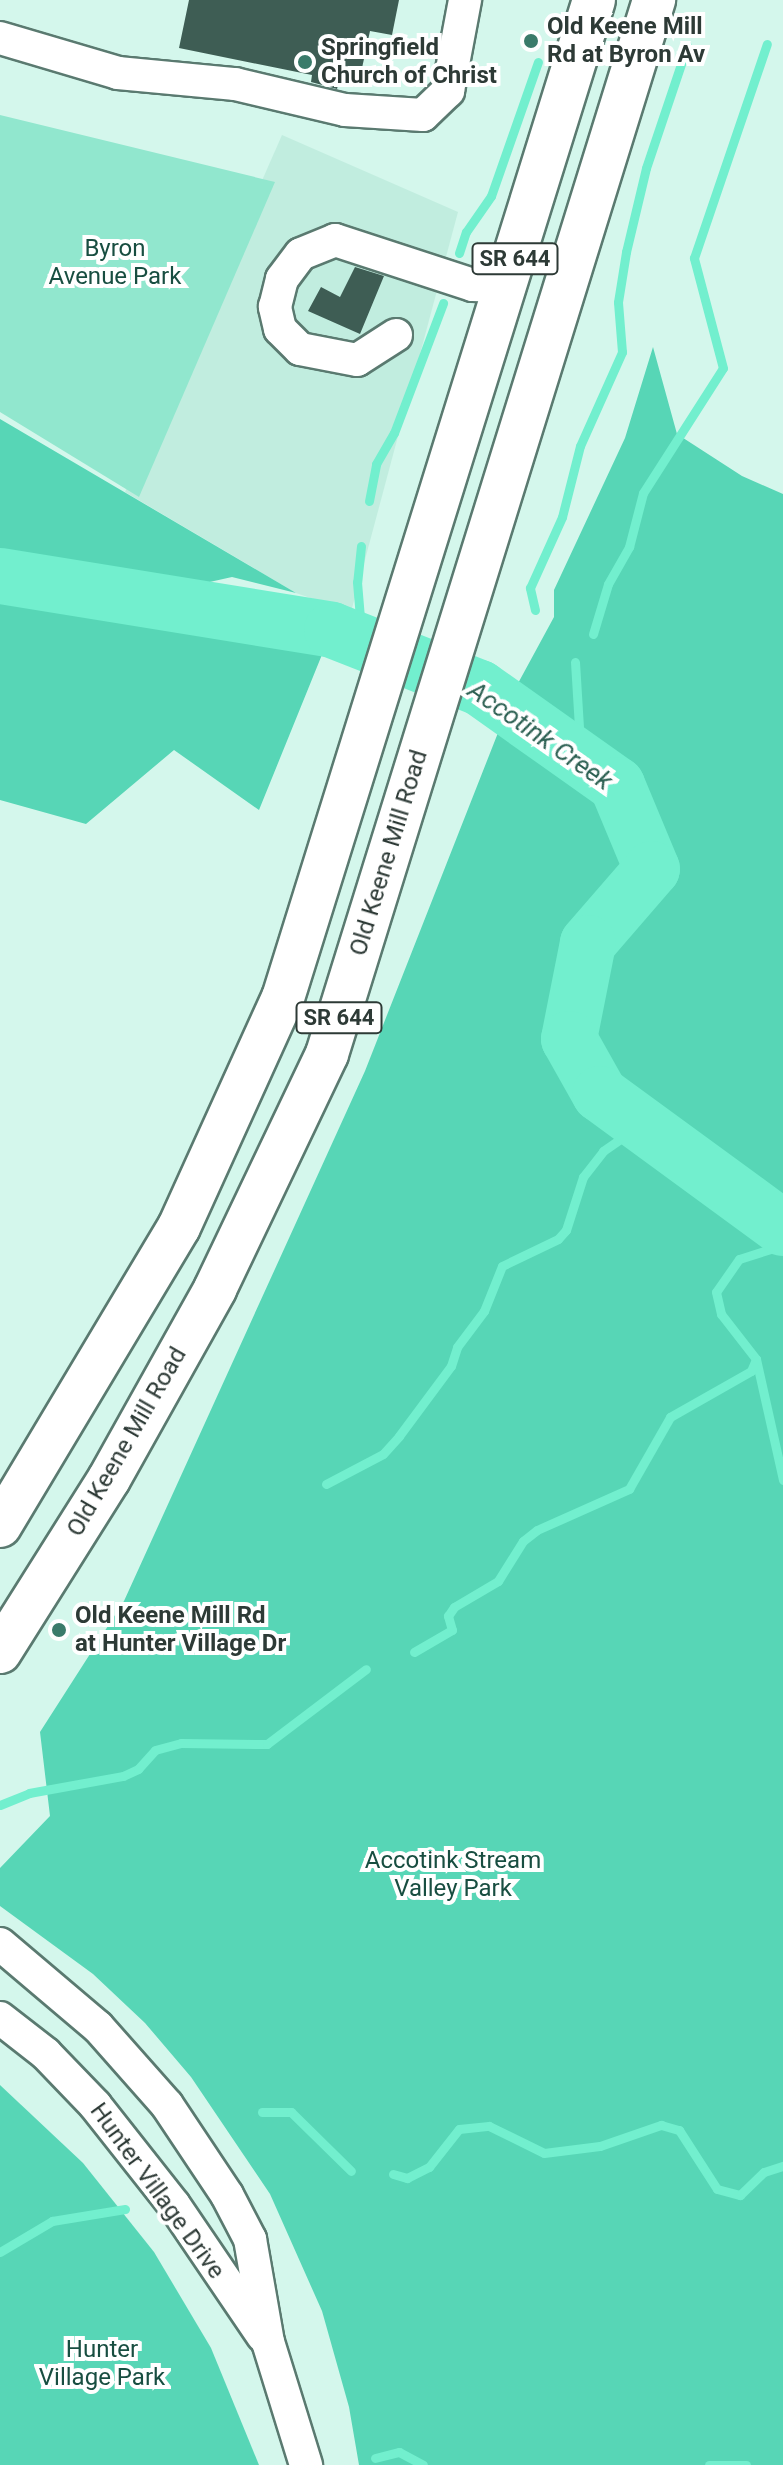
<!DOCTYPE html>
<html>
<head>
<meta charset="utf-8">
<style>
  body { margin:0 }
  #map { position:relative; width:783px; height:2465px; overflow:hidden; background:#d4f7ec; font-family:Roboto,sans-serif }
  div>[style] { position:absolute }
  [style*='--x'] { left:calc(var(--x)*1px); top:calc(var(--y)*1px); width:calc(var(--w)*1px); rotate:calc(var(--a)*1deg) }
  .built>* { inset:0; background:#c1eddf }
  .green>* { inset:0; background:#91e7ce }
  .forest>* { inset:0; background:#57d6b6 }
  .stream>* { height:9px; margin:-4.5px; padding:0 4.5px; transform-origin:4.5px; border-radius:4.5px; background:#72efce }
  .river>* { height:56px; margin:-28px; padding:0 28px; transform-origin:28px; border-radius:28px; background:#72efce }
  .building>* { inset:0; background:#3e5d54 }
  .roads { filter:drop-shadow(2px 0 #5a7a70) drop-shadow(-2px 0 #5a7a70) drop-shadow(0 2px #5a7a70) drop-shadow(0 -2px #5a7a70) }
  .minor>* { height:32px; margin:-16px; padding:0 16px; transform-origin:16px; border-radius:16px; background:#fff }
  .major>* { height:42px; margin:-21px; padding:0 21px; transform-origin:21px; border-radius:21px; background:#fff }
  .dots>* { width:22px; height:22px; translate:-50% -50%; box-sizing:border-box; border:4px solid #fff; border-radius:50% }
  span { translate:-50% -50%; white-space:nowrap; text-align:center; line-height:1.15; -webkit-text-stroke:8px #fff; paint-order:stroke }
  .shield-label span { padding:2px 6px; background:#fff; border:2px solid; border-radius:6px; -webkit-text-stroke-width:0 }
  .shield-label { font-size:22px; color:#2d3a36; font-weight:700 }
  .poi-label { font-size:24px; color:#2d3a36; font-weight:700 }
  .left { translate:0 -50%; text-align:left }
  .park-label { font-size:24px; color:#184e41 }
  .street-label { font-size:24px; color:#2d3a36 }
  .water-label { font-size:26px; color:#2c6052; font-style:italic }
</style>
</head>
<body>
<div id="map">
  <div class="built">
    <i style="clip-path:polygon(282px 135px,458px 212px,351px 612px,296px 593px,125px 492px)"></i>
  </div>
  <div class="green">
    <i style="clip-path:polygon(0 115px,275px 182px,139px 497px,0 412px)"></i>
  </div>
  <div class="forest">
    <i style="clip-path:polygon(653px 347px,677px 434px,742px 476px,783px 494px,783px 2465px,359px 2465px,349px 2407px,322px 2311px,270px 2194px,191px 2077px,145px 2023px,93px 1974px,0 1906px,0 1868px,50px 1816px,40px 1732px,124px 1601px,365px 1071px,516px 687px,554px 617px,554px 590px,625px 438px)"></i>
    <i style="clip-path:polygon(0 419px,296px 593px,232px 577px,156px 594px,332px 630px,259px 810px,174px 750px,86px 824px,0 800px,0 584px,54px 595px,0 558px)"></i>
    <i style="clip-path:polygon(0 2085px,83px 2163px,154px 2252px,211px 2348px,259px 2465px,0 2465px)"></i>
  </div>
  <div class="stream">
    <i style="--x:459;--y:253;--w:22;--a:-72"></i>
    <i style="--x:466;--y:232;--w:44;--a:-55.2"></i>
    <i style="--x:491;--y:196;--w:142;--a:-70.7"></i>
    <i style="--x:369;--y:501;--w:38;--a:-79"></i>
    <i style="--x:376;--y:464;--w:36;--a:-60"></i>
    <i style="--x:394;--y:433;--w:139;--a:-69.3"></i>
    <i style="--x:361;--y:546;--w:36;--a:96"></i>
    <i style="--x:357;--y:582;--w:60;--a:85.2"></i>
    <i style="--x:535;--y:610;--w:23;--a:-103"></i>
    <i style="--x:530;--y:588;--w:78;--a:-65.7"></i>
    <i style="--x:562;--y:517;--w:73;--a:-75.8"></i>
    <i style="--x:580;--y:446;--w:103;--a:-65.9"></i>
    <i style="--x:622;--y:352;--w:50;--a:-94.6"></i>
    <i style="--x:618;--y:302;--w:51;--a:-80.9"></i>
    <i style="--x:626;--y:252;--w:86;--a:-76.6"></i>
    <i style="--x:646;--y:168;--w:129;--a:-71.4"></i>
    <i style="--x:593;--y:634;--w:52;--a:-73.3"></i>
    <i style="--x:608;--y:584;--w:43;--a:-60.4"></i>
    <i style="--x:629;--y:547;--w:56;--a:-75.5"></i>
    <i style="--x:643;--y:493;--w:148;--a:-57.4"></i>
    <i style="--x:723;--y:368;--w:114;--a:-104.8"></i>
    <i style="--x:694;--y:258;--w:226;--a:-71.2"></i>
    <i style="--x:575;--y:662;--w:98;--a:86.5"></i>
    <i style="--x:783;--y:1245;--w:46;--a:162.3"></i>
    <i style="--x:739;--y:1259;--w:40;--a:124.9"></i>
    <i style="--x:716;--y:1292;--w:23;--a:77"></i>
    <i style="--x:721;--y:1314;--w:57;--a:52.1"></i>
    <i style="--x:756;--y:1359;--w:124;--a:77.4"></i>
    <i style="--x:326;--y:1484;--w:64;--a:-27.8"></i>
    <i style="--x:383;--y:1454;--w:24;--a:-48"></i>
    <i style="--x:399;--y:1436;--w:87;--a:-53.4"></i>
    <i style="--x:451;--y:1366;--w:20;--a:-72"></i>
    <i style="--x:457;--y:1347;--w:45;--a:-53.1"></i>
    <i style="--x:484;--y:1311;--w:48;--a:-68.2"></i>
    <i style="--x:502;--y:1266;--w:62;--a:-25.7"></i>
    <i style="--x:558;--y:1239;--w:12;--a:-48"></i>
    <i style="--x:566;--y:1230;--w:56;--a:-72.2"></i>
    <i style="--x:583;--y:1177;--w:33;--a:-52"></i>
    <i style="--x:603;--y:1151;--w:47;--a:-34.7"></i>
    <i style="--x:414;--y:1652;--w:44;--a:-30.1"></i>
    <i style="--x:452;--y:1630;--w:15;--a:-106"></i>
    <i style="--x:448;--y:1616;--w:11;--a:-56"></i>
    <i style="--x:454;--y:1607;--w:51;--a:-30.6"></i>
    <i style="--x:498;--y:1581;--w:47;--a:-58"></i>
    <i style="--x:523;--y:1541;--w:18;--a:-38"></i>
    <i style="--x:537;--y:1530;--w:101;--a:-24"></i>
    <i style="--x:629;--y:1489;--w:83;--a:-60.3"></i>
    <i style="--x:670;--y:1417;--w:93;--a:-29.6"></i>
    <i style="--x:751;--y:1371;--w:13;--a:-67"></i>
    <i style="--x:0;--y:1805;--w:31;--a:-22"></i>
    <i style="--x:29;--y:1793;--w:96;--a:-10.3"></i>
    <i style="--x:123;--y:1776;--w:17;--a:-25"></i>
    <i style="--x:138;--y:1769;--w:25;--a:-48"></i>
    <i style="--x:155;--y:1750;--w:27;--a:-15"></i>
    <i style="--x:181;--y:1743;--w:86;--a:0.7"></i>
    <i style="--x:267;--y:1744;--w:124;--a:-37.1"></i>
    <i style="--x:262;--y:2112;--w:29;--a:0"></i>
    <i style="--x:291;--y:2112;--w:84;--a:44.5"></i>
    <i style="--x:393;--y:2174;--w:15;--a:16"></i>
    <i style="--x:407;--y:2178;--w:25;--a:-27"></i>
    <i style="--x:429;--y:2167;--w:48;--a:-51.7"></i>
    <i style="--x:459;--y:2129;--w:30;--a:-6"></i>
    <i style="--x:489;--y:2126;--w:61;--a:26.1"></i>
    <i style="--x:544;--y:2153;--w:56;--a:-7.1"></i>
    <i style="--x:600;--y:2146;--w:65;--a:-19"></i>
    <i style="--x:661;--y:2125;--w:19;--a:16"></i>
    <i style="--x:679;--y:2130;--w:70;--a:57.2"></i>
    <i style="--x:717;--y:2189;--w:24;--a:15"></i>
    <i style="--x:740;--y:2195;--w:33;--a:-44"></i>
    <i style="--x:764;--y:2172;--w:20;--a:-18"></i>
    <i style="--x:0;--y:2252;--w:61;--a:-30.8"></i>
    <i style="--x:52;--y:2221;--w:74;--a:-9.3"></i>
    <i style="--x:375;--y:2458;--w:25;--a:-14"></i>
    <i style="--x:399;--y:2452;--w:27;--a:28"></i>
    <i style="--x:709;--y:2465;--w:37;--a:0"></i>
  </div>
  <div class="river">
    <i style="--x:0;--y:576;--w:336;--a:9.2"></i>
    <i style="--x:332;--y:630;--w:159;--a:21.4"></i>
    <i style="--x:480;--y:688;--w:168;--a:35.3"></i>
    <i style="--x:617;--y:785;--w:91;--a:67.4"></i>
    <i style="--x:652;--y:869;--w:98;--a:130.9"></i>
    <i style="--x:588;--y:943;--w:98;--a:101.2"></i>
    <i style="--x:569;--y:1039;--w:63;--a:60.6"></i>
    <i style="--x:600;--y:1094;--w:227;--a:36.2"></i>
  </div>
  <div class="building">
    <i style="clip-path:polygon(189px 0,399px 0,392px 35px,370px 31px,359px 82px,340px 78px,337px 89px,311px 82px,312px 75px,179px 48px)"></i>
    <i style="clip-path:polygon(355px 267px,384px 276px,360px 334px,308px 311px,321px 287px,340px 297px)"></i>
  </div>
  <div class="roads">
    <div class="minor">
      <i style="--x:0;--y:38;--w:123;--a:16.5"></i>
      <i style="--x:118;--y:73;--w:118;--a:5.4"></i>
      <i style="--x:235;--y:84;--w:113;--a:13.3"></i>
      <i style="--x:345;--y:110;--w:78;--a:3.7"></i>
      <i style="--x:423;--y:115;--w:35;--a:-44"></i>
      <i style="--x:448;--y:91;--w:93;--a:-79.4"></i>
      <i style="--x:396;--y:335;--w:46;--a:147.3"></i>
      <i style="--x:357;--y:360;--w:58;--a:-169.1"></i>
      <i style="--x:300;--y:349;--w:28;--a:-135"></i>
      <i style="--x:280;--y:329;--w:23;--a:-103"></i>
      <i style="--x:275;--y:307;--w:29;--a:-76"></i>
      <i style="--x:282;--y:279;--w:31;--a:-53"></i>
      <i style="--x:301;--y:254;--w:37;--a:-22"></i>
      <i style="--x:335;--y:240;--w:145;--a:18.1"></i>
      <i style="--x:473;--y:285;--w:34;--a:2"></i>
      <i style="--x:0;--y:1944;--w:128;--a:40.3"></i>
      <i style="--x:98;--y:2027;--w:104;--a:48.5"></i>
      <i style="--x:167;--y:2105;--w:108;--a:56.3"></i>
      <i style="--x:227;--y:2195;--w:50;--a:62.4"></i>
      <i style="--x:250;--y:2239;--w:105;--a:80.1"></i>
      <i style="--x:268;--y:2342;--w:129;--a:72.8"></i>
      <i style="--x:0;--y:2018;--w:58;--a:38"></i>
      <i style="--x:46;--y:2054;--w:71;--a:46.1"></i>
      <i style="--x:95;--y:2105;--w:127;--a:51.7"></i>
      <i style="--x:174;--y:2205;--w:158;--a:55.8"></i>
    </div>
    <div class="major">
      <i style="--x:0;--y:1526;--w:348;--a:-59.1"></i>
      <i style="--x:179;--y:1227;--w:252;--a:-65.6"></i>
      <i style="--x:283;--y:998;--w:1045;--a:-72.69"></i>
      <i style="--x:0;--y:1652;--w:204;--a:-57.8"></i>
      <i style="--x:109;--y:1479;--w:218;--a:-60.8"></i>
      <i style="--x:215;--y:1289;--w:260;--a:-64.5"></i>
      <i style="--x:327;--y:1054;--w:1104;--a:-72.76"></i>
    </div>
  </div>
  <div class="dots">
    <i style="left:531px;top:41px;background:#3a7b6a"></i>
    <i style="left:305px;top:62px;background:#3a7b6a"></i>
    <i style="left:59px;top:1630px;background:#3a7b6a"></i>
  </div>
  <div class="shield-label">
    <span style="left:515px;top:259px">SR 644</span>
    <span style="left:339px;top:1018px">SR 644</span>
  </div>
  <div class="poi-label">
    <span class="left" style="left:547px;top:41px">Old Keene Mill<br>Rd at Byron Av</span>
    <span class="left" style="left:321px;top:62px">Springfield<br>Church of Christ</span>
    <span class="left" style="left:75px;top:1630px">Old Keene Mill Rd<br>at Hunter Village Dr</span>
  </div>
  <div class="park-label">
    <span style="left:115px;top:263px">Byron<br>Avenue Park</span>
    <span style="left:453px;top:1875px">Accotink Stream<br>Valley Park</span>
    <span style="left:102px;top:2364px">Hunter<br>Village Park</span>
  </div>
  <div class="street-label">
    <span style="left:389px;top:853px;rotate:-73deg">Old Keene Mill Road</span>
    <span style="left:127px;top:1442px;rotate:-60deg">Old Keene Mill Road</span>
    <span style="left:157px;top:2191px;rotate:54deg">Hunter Village Drive</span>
  </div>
  <div class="water-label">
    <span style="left:540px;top:736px;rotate:35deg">Accotink Creek</span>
  </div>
</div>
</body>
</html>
